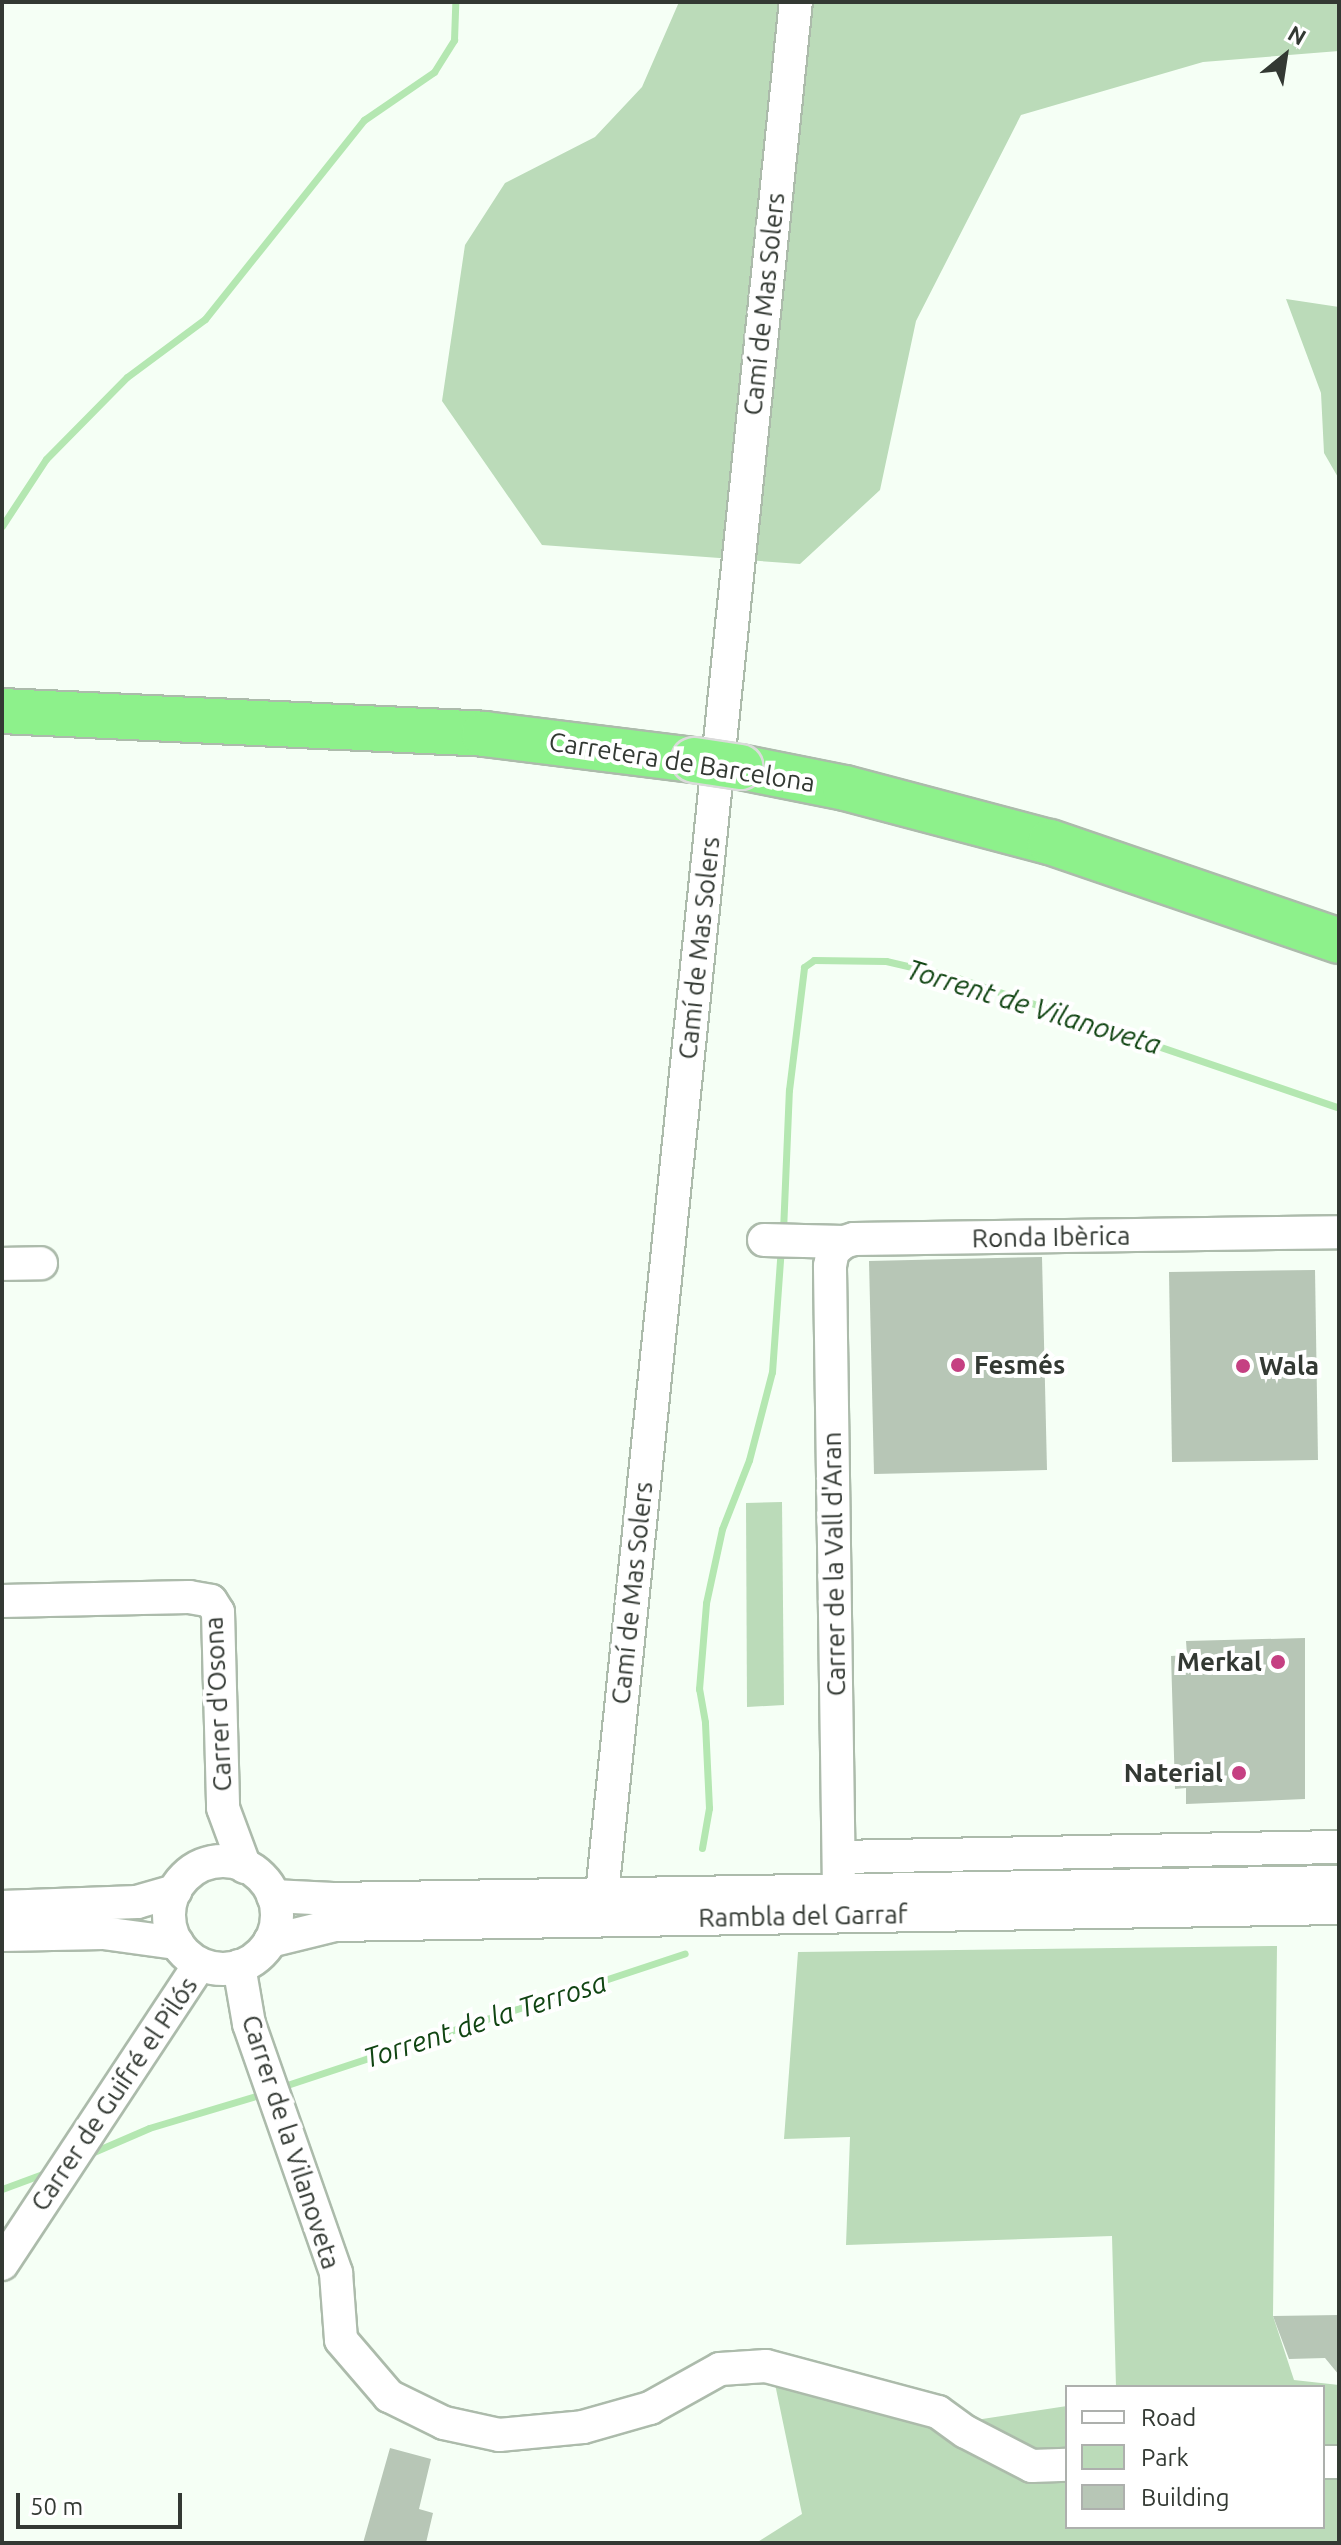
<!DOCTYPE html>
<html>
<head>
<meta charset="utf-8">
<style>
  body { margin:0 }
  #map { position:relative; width:1341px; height:2545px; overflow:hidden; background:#f5fff5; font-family:Ubuntu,sans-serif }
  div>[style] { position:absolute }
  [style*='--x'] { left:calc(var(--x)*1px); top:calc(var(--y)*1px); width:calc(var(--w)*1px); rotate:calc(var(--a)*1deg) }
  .green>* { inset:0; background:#bbdbb9 }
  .stream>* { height:7px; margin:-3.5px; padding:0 3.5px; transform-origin:3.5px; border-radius:3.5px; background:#b4e7b1 }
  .building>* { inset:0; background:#b7c6b6 }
  .roads { filter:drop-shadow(2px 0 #acbbab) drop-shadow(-2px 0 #acbbab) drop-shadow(0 2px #acbbab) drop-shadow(0 -2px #acbbab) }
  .minor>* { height:32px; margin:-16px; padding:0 16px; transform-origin:16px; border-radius:16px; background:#fff }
  .minor>.ring { margin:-16px; padding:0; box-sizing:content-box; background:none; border:32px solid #fff; border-radius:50% }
  .highway>* { height:44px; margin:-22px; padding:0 22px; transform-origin:22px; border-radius:22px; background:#8df18b }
  .bridges { filter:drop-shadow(2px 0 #dadbda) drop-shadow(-2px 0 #dadbda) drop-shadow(0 2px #dadbda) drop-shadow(0 -2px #dadbda) }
  .highway-bridge>* { height:44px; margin:-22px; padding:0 22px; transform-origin:22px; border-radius:22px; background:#8df18b }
  .dots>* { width:22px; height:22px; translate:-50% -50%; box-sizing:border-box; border:4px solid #fff; border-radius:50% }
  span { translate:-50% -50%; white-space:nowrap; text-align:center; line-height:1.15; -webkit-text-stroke:8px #fff; paint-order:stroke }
  .street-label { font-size:26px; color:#333933 }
  .poi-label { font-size:26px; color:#333933; font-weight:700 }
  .left { translate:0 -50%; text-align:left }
  .right { translate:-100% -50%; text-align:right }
  .water-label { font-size:28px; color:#114513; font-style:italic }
  .frame { position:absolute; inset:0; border:4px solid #333933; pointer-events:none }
  .legend { position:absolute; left:1065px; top:2385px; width:260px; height:144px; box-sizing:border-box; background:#fff; border:2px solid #adb0ad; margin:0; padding:10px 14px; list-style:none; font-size:24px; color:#333933 }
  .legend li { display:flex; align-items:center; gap:16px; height:40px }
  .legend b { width:40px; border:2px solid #adb0ad }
  .north { position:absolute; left:1245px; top:16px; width:80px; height:80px; -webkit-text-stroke:6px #fff; paint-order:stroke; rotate:30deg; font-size:22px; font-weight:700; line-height:32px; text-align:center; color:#333933 }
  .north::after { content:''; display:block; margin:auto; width:28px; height:36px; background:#333933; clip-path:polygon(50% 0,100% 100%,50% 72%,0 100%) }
  .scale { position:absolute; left:16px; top:2493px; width:166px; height:36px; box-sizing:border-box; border:4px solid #333933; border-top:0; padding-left:10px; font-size:24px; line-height:28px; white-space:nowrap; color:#333933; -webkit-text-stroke:6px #fff; paint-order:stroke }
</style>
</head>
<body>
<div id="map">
  <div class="green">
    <i style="clip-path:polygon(679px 2px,1339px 2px,1339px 51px,1203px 62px,1021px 115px,916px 321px,880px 490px,800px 564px,542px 545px,442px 401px,465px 245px,505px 183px,595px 137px,642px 87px)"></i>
    <i style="clip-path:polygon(1286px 299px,1339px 307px,1339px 479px,1324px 453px,1321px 393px)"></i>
    <i style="clip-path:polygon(782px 1502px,784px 1705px,747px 1707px,746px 1503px)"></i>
    <i style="clip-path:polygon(1277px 1946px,1273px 2316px,1294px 2380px,1339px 2385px,1339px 2543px,756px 2543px,802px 2514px,775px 2384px,937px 2426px,1067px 2406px,1067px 2527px,1323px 2527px,1323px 2387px,1116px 2387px,1112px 2236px,846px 2245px,850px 2137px,784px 2139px,798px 1952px)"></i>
  </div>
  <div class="stream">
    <i style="--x:2;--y:526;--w:80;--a:-56.7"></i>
    <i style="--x:46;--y:459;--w:115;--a:-45.4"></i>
    <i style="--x:127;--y:377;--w:97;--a:-36.6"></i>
    <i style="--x:205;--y:319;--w:255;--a:-51.4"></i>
    <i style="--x:364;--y:120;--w:85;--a:-34.4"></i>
    <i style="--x:434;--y:72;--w:38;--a:-58"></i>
    <i style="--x:454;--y:40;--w:38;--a:-88"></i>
    <i style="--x:783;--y:1231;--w:141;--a:-87.6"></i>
    <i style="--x:789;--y:1090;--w:124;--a:-83"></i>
    <i style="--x:804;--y:967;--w:12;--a:-35"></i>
    <i style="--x:814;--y:960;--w:72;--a:0.8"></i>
    <i style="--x:886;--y:961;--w:71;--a:13.1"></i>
    <i style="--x:955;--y:977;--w:406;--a:18.8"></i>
    <i style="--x:702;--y:1848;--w:41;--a:-80.1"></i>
    <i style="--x:709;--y:1808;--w:86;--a:-92.7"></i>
    <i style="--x:705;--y:1722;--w:34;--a:-100"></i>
    <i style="--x:699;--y:1689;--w:86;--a:-85.3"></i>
    <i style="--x:706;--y:1603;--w:76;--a:-77.8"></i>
    <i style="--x:722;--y:1529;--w:74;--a:-68.6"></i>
    <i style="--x:749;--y:1460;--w:91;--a:-75.4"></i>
    <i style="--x:772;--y:1372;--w:125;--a:-85.9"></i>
    <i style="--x:284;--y:2086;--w:422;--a:-18.3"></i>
    <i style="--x:89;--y:2154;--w:65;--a:-23.4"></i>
    <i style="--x:149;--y:2128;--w:115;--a:-16.7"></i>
    <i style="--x:2;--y:2189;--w:49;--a:-20.3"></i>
  </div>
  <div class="building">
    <i style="clip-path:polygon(1042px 1257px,1047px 1470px,874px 1474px,869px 1261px)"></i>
    <i style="clip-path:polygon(1315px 1270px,1318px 1460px,1172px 1462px,1169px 1272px)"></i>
    <i style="clip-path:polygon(1305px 1638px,1305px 1799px,1186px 1804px,1186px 1788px,1175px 1789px,1171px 1656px,1187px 1655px,1186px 1641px)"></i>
    <i style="clip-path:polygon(1339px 2315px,1339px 2375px,1325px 2358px,1289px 2359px,1273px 2316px)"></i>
    <i style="clip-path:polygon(390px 2448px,431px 2459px,419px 2509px,433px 2513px,426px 2543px,363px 2543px)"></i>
  </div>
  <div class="roads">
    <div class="minor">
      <i style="--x:764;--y:1240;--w:80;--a:1.4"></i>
      <i style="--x:844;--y:1242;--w:10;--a:-17"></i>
      <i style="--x:854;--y:1239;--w:485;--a:-0.8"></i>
      <i style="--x:2;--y:1264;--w:39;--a:-1"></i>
      <i style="--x:2;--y:1601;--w:187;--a:-1.2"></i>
      <i style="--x:189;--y:1597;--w:22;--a:10"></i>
      <i style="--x:211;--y:1601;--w:13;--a:58"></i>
      <i style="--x:218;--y:1612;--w:196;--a:88.5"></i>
      <i style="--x:223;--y:1808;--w:63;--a:69.6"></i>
      <i style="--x:839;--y:1857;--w:500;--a:-1.15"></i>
      <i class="ring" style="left:169px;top:1861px;width:76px;height:76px"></i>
      <i style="--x:839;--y:1890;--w:624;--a:-90.83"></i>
      <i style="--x:830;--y:1266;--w:15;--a:-79"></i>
      <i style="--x:833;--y:1251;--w:14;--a:-39"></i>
      <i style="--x:602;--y:1894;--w:1902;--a:-84.15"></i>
      <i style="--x:273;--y:1896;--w:60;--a:2.9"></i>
      <i style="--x:333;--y:1899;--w:1006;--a:-0.97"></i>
      <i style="--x:2;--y:1907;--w:135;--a:-2.1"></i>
      <i style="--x:137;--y:1902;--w:40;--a:-16"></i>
      <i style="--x:2;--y:1935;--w:101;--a:-1.1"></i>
      <i style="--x:103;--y:1933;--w:75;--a:7.7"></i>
      <i style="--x:270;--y:1941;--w:67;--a:-13.8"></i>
      <i style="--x:335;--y:1925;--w:1004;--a:-0.97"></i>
      <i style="--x:239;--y:1966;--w:59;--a:80.2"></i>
      <i style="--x:249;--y:2024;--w:264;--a:70.7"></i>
      <i style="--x:336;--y:2273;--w:67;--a:85.7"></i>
      <i style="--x:341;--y:2340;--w:74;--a:49.4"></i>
      <i style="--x:389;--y:2396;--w:61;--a:26.1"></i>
      <i style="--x:444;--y:2423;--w:56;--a:12.3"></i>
      <i style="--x:499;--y:2435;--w:84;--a:-5.4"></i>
      <i style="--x:583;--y:2427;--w:70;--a:-15.8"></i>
      <i style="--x:650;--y:2408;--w:80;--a:-29.1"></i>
      <i style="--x:720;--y:2369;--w:46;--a:-3.7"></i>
      <i style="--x:766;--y:2366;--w:178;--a:15"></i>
      <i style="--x:938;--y:2412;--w:34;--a:36"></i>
      <i style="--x:966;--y:2432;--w:74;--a:27.3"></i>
      <i style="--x:1032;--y:2466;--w:35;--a:-2"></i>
      <i style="--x:2;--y:2264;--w:359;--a:-56.6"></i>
      <i style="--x:1323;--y:2462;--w:16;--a:0"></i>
    </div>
    <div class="highway">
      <i style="--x:2;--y:711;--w:483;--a:2.7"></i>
      <i style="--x:484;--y:734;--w:212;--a:7.1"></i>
      <i style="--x:740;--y:767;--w:107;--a:11.3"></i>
      <i style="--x:845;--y:788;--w:212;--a:14.8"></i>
      <i style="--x:1050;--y:842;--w:305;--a:18.9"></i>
    </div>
  </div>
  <div class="bridges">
    <div class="highway-bridge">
      <i style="--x:694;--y:760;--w:47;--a:8.7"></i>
    </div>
  </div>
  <div class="dots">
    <i style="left:958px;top:1365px;background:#c54082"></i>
    <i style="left:1243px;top:1366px;background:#c54082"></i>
    <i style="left:1278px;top:1662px;background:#c54082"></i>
    <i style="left:1239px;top:1773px;background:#c54082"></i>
  </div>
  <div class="street-label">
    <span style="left:764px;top:304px;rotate:-84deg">Camí de Mas Solers</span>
    <span style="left:682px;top:762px;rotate:9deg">Carretera de Barcelona</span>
    <span style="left:699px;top:948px;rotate:-84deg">Camí de Mas Solers</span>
    <span style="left:1051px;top:1237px;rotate:-1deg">Ronda Ibèrica</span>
    <span style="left:834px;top:1564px;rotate:-91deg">Carrer de la Vall d'Aran</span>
    <span style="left:632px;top:1593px;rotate:-84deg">Camí de Mas Solers</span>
    <span style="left:218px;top:1704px;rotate:-93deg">Carrer d'Osona</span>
    <span style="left:803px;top:1916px;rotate:-1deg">Rambla del Garraf</span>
    <span style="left:114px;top:2094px;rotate:-56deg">Carrer de Guifré el Pilós</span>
    <span style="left:291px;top:2142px;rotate:72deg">Carrer de la Vilanoveta</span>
  </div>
  <div class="poi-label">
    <span class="left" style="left:974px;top:1365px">Fesmés</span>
    <span class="left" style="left:1259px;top:1366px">Wala</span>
    <span class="right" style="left:1262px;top:1662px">Merkal</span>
    <span class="right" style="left:1223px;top:1773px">Naterial</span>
  </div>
  <div class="water-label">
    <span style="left:1034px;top:1007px;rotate:17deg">Torrent de Vilanoveta</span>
    <span style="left:485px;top:2020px;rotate:-18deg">Torrent de la Terrosa</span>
  </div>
  <div class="frame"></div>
  <ul class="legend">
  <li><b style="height:10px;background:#fff"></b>Road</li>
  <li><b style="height:22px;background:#bbdbb9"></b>Park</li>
  <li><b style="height:22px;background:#b7c6b6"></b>Building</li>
  </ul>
  <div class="north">N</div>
  <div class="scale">50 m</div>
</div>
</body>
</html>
